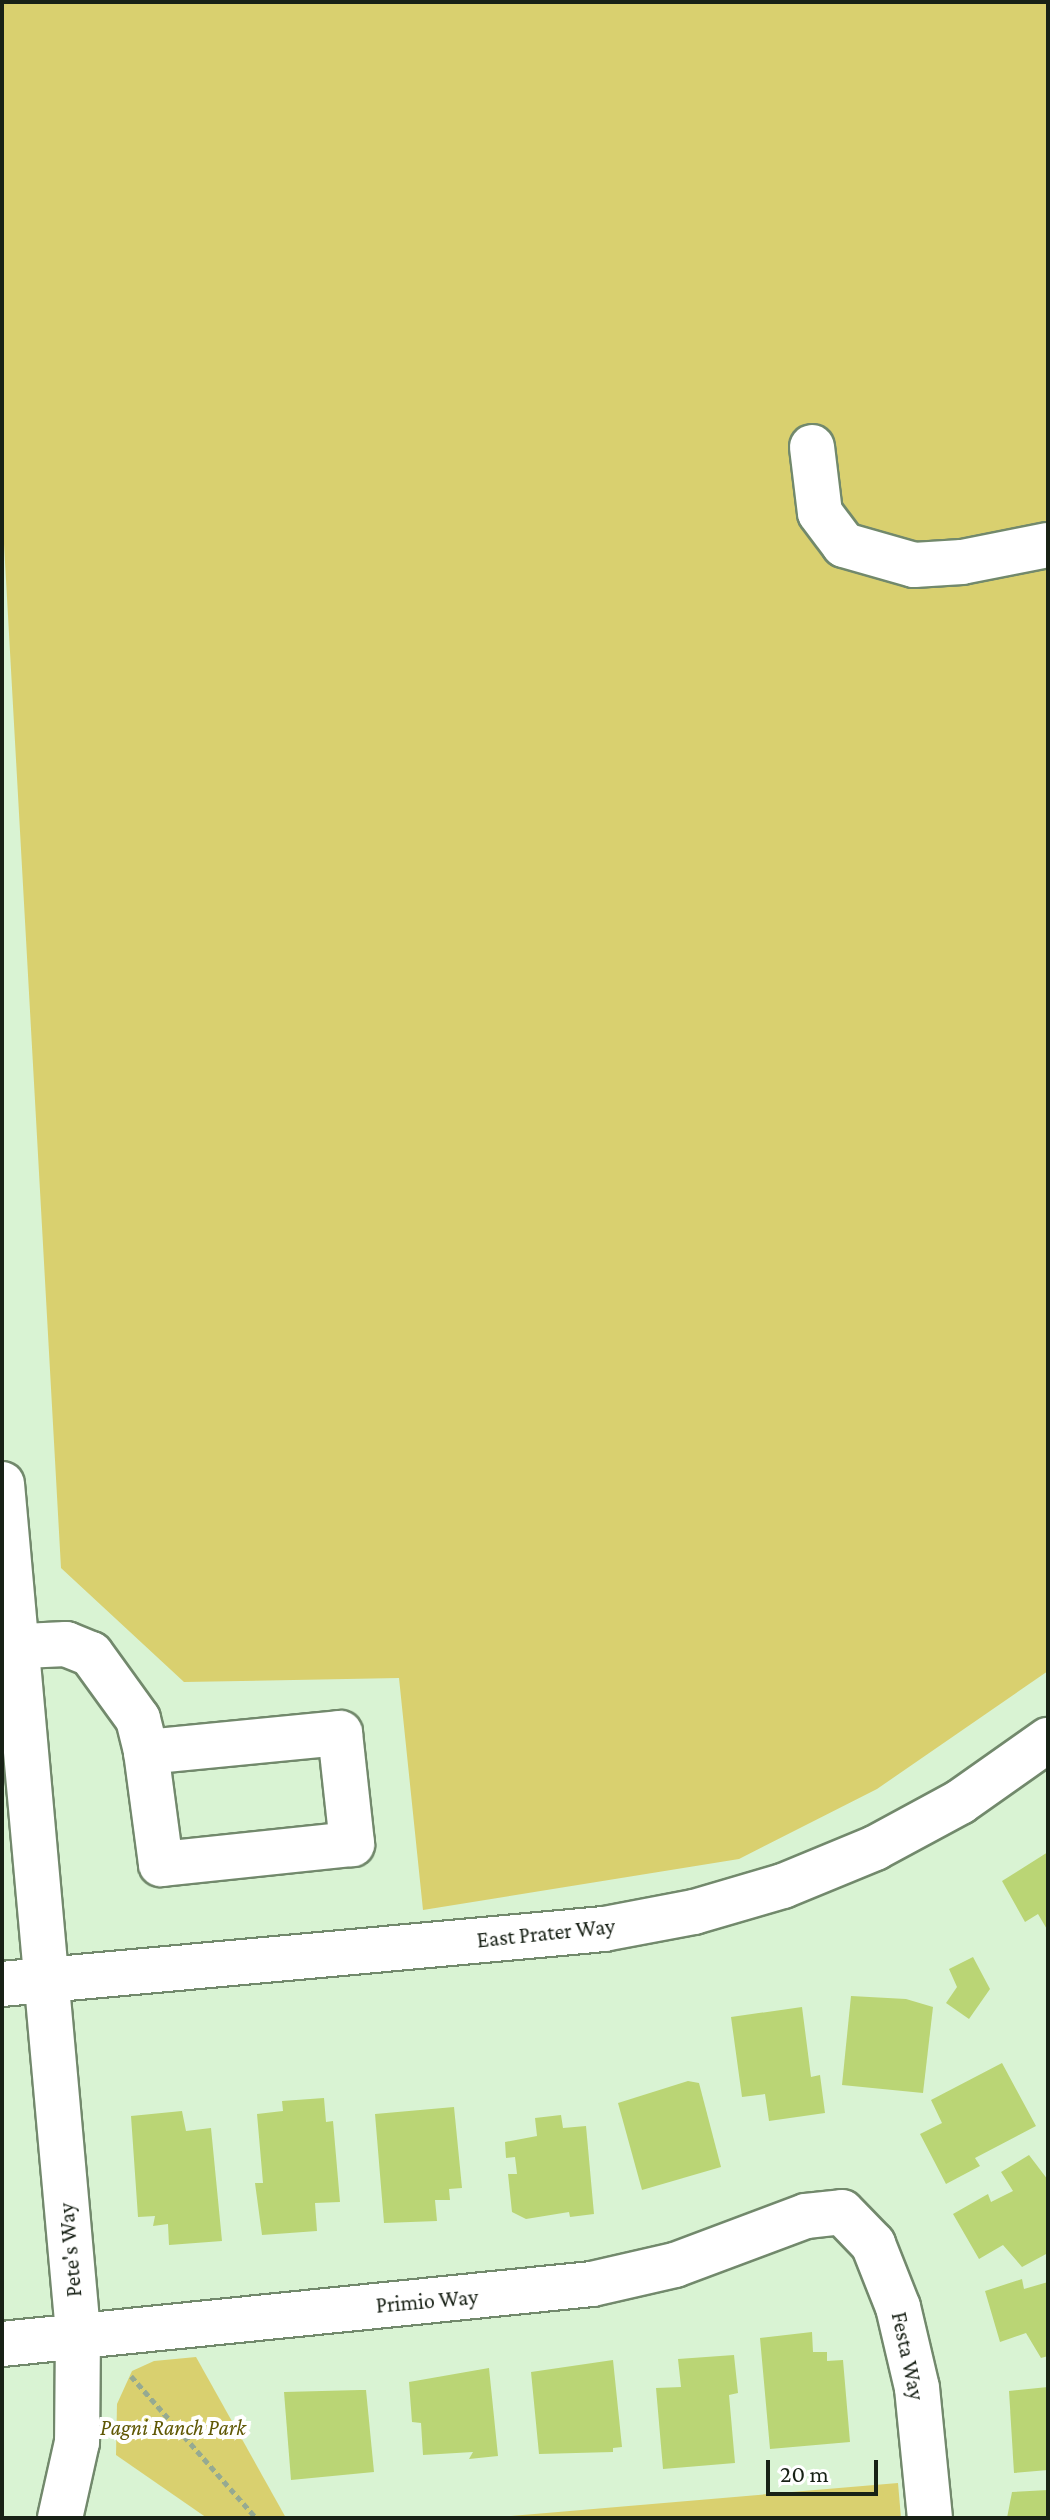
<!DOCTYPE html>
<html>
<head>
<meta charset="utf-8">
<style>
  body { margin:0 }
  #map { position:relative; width:1050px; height:2520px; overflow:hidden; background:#d9f3d3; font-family:"Crimson Pro",serif }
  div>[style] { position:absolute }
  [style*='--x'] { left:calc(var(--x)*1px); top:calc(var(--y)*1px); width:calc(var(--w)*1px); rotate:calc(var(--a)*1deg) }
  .green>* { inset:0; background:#d9d06f }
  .building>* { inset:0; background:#bad575 }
  .path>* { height:5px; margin-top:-2.5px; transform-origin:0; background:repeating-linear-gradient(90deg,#96aa91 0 6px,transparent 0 10px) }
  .roads { filter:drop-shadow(2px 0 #72896c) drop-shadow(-2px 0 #72896c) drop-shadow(0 2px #72896c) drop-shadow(0 -2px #72896c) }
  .minor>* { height:44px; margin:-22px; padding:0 22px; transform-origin:22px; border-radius:22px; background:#fff }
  span { translate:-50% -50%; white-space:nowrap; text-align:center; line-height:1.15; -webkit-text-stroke:8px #fff; paint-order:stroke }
  .street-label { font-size:22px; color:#182116 }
  .park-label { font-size:22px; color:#5f5704; font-style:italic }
  .frame { position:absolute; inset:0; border:4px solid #182116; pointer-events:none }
  .scale { position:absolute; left:766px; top:2460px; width:112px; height:36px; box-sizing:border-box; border:4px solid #182116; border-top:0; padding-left:10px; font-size:24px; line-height:28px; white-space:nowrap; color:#182116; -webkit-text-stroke:6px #fff; paint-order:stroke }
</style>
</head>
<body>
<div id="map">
  <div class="green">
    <i style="clip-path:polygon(2px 2px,1048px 2px,1048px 1671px,877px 1789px,739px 1859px,423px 1910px,399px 1678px,184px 1682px,61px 1568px,2px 508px)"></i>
    <i style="clip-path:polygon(196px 2357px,286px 2518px,207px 2518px,116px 2455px,117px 2404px,132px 2371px,154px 2361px)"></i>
    <i style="clip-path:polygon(898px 2483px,901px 2518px,486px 2518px)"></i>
  </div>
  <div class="building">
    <i style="clip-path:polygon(1048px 1852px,1048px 1931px,1038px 1914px,1025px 1922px,1002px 1881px)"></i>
    <i style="clip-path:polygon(973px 1957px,990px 1989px,969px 2019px,946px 2003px,957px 1987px,949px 1969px)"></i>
    <i style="clip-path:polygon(851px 1996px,906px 1999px,933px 2007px,923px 2093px,842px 2085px)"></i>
    <i style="clip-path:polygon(802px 2007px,811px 2077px,820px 2075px,825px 2113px,769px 2121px,765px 2094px,742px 2097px,731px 2017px)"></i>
    <i style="clip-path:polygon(1002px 2063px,1036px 2126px,975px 2158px,980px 2166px,946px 2184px,920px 2134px,942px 2123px,931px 2100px)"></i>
    <i style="clip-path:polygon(688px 2081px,699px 2083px,721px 2167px,642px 2190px,618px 2103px)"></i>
    <i style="clip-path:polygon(324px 2098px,326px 2122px,333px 2121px,340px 2202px,315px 2203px,317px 2231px,262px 2235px,255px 2183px,263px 2183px,257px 2114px,283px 2111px,282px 2101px)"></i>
    <i style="clip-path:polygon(454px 2107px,462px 2188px,449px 2189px,450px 2200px,435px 2200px,437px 2221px,384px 2223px,375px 2114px)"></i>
    <i style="clip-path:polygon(182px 2111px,186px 2131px,211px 2128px,222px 2241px,169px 2245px,168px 2224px,153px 2226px,155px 2216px,138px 2217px,131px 2116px)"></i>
    <i style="clip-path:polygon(561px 2115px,563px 2128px,586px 2126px,594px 2214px,570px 2217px,569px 2212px,526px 2219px,512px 2212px,508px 2174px,517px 2174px,515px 2157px,506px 2158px,505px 2142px,537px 2136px,535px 2118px)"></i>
    <i style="clip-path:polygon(1029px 2155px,1048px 2180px,1048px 2253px,1022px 2267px,1003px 2245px,979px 2259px,953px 2214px,988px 2194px,991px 2202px,1013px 2191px,1001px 2172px)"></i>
    <i style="clip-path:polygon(1022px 2279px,1024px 2289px,1048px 2282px,1048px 2356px,1041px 2358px,1026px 2333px,1000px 2342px,985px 2291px)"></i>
    <i style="clip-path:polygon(812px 2332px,813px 2352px,827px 2352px,827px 2361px,843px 2360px,850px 2442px,770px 2449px,760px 2338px)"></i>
    <i style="clip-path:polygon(734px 2355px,738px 2393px,729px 2395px,735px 2463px,663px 2469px,656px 2388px,681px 2387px,678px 2359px)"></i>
    <i style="clip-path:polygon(613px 2360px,622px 2447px,613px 2448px,613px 2452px,539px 2454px,531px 2372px)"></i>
    <i style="clip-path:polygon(489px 2368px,498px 2456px,469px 2459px,473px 2452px,423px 2455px,421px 2423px,412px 2422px,409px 2382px)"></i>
    <i style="clip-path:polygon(1048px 2387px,1048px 2470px,1014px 2473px,1009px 2391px)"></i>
    <i style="clip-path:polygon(360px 2390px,366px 2390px,374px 2472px,291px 2480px,284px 2392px)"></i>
    <i style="clip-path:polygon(1048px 2490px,1048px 2518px,1007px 2518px,1012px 2492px)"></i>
  </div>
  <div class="path">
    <i style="--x:131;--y:2376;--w:189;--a:48.6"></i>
  </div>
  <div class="roads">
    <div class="minor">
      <i style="--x:812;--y:447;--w:66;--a:83.1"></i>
      <i style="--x:820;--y:513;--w:40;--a:53"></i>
      <i style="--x:844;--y:545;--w:73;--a:15.9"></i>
      <i style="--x:914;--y:565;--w:48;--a:-3.6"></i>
      <i style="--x:962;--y:562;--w:88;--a:-11.2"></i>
      <i style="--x:2;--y:1484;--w:852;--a:84.88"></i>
      <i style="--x:78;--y:2333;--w:109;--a:90.5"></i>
      <i style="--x:77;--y:2442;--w:78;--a:102.6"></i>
      <i style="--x:2;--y:1647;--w:64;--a:-2.7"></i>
      <i style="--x:66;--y:1644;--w:27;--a:22"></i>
      <i style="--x:91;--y:1654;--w:80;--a:54.1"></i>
      <i style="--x:138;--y:1719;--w:34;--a:76"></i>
      <i style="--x:146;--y:1752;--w:195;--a:-5.6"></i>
      <i style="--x:340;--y:1733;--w:112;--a:83.8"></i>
      <i style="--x:352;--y:1844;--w:192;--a:174"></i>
      <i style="--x:161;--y:1864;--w:113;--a:-97.6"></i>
      <i style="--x:2;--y:1984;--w:605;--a:-5.22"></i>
      <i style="--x:604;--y:1929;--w:92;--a:-10.7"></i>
      <i style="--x:694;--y:1912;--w:93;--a:-16.3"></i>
      <i style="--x:783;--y:1886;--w:100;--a:-22.4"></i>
      <i style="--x:875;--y:1848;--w:97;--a:-28.4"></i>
      <i style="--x:960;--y:1802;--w:108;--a:-35.2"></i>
      <i style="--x:842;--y:2212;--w:45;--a:45.9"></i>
      <i style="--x:873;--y:2244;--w:68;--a:68.4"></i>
      <i style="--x:898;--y:2307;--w:83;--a:76.8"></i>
      <i style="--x:917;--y:2388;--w:131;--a:84.3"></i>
      <i style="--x:2;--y:2344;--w:593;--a:-5.81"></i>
      <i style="--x:592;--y:2284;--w:85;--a:-12.9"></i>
      <i style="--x:675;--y:2265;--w:140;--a:-20.5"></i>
      <i style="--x:806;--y:2216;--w:36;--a:-6"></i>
    </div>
  </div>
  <div class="street-label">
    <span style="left:546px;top:1933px;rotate:-6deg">East Prater Way</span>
    <span style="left:70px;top:2250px;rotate:-95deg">Pete's Way</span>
    <span style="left:427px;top:2301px;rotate:-5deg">Primio Way</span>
    <span style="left:908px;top:2356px;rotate:78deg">Festa Way</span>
  </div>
  <div class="park-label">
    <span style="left:173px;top:2428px">Pagni Ranch Park</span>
  </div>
  <div class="frame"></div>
  <div class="scale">20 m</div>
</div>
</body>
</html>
